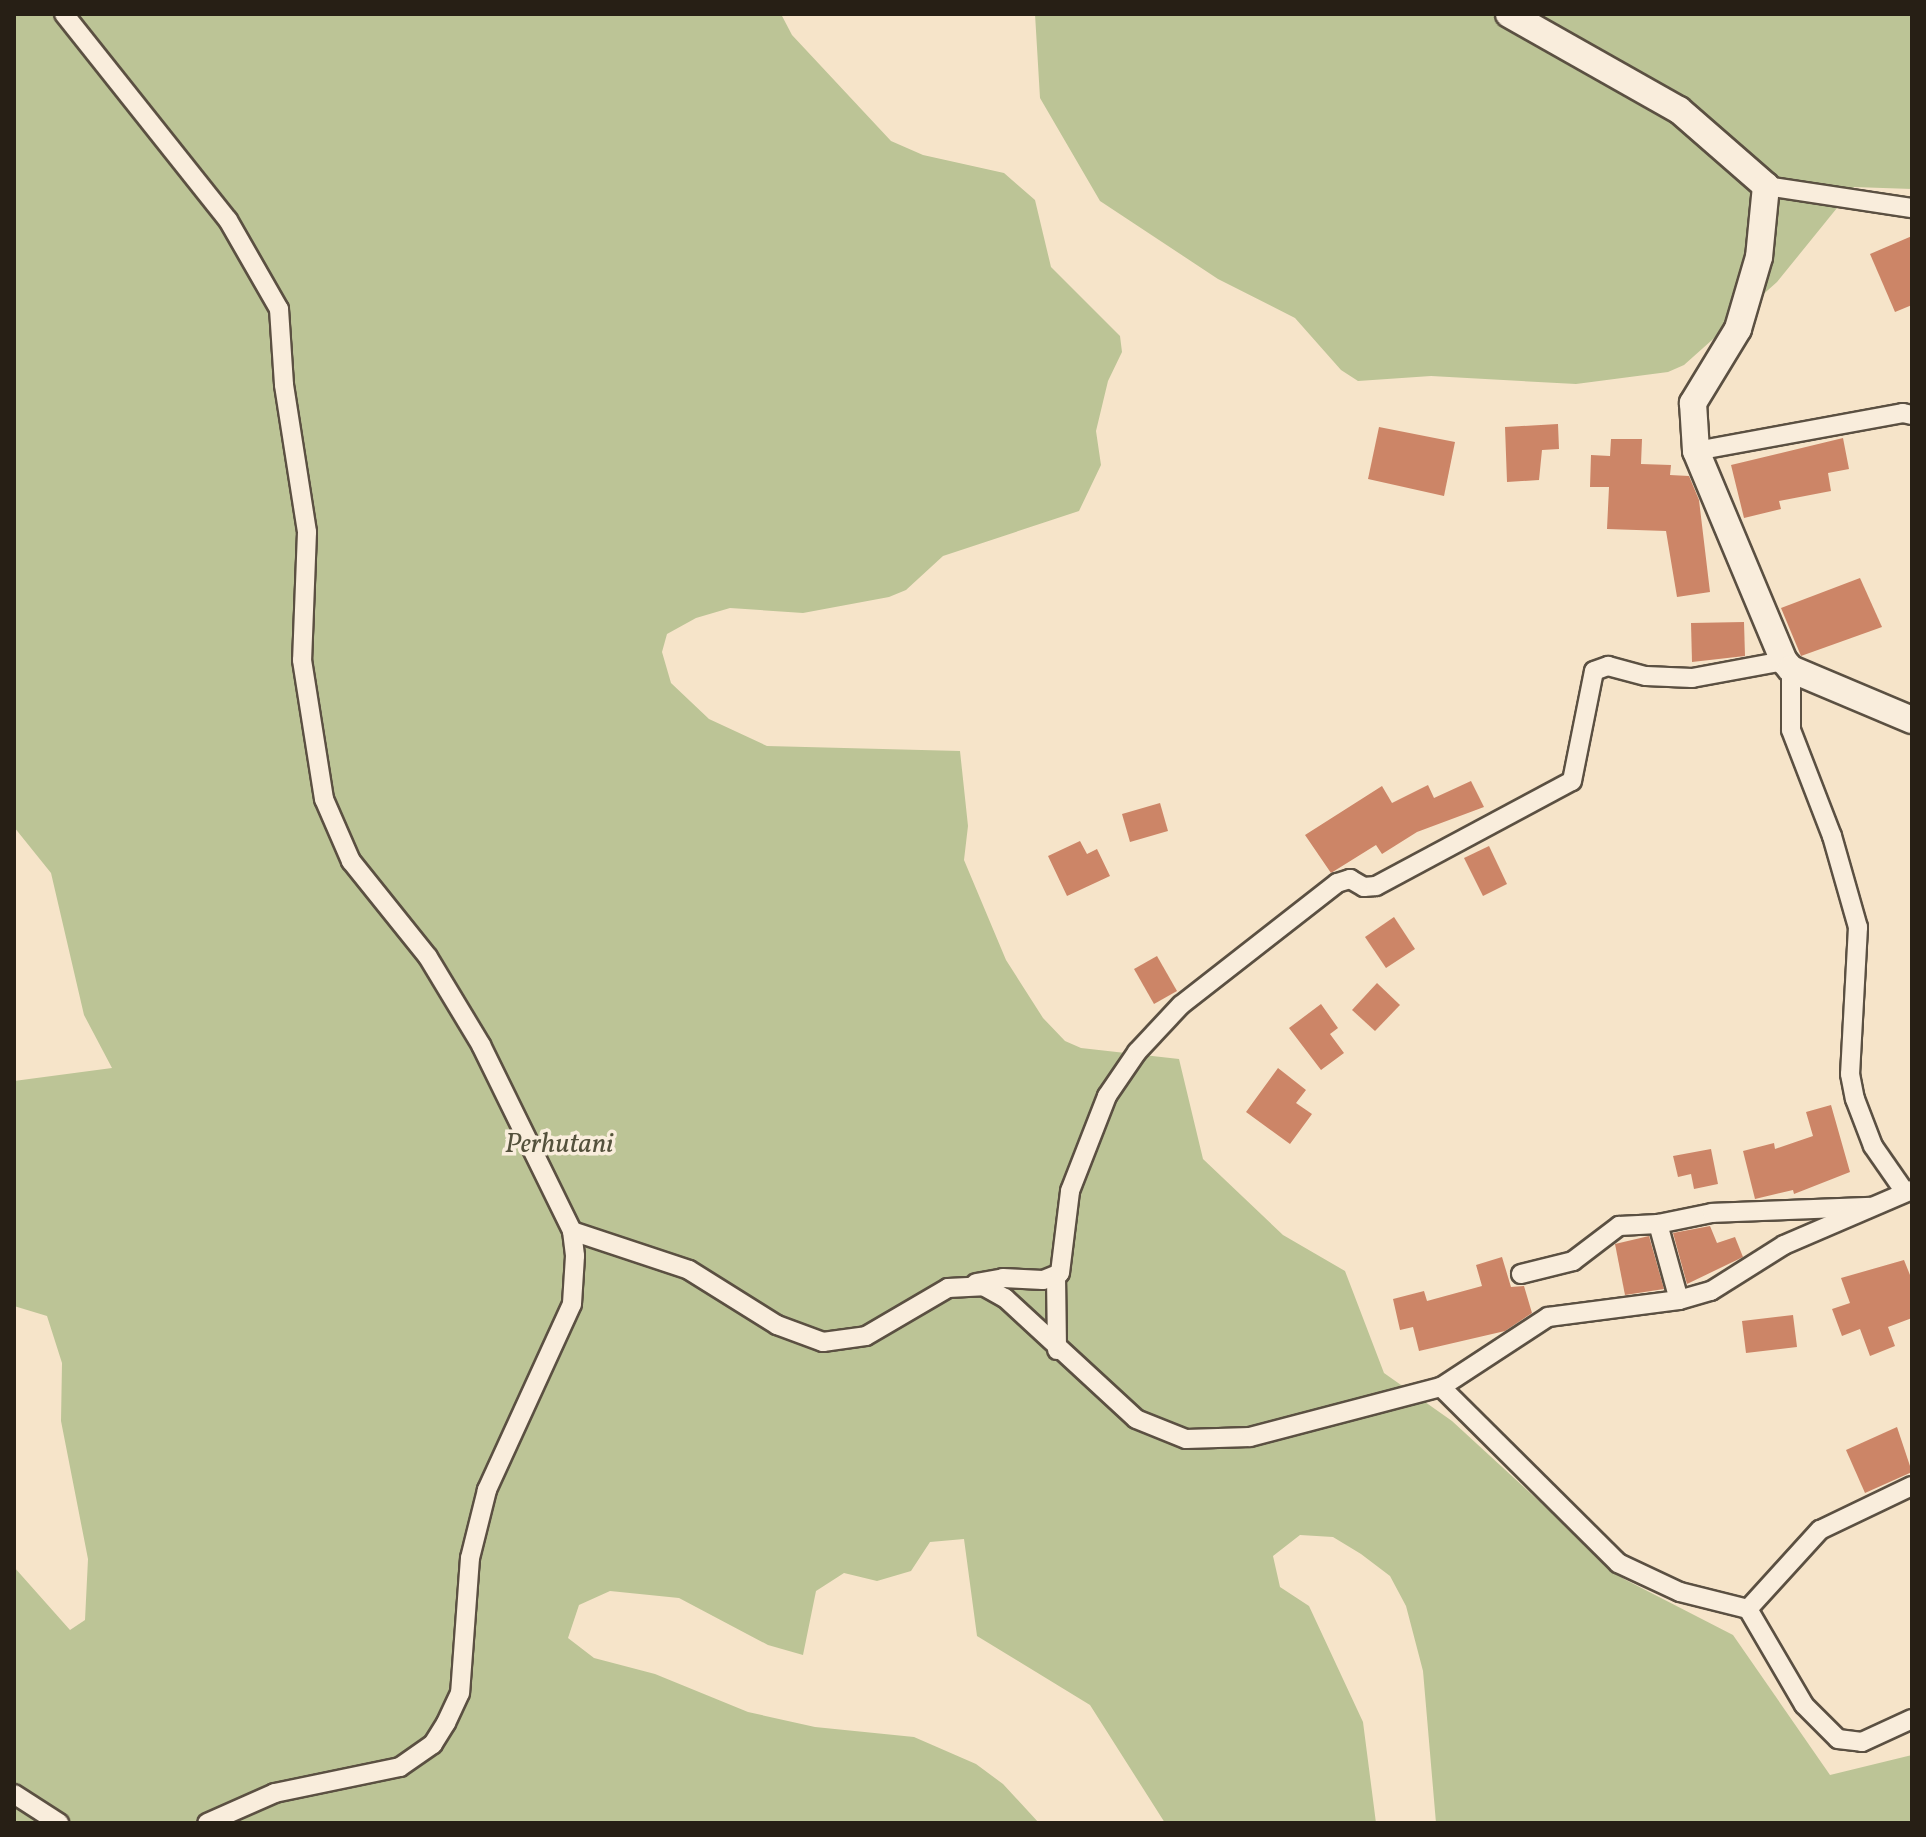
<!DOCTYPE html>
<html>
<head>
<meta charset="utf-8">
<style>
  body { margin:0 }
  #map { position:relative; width:1926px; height:1837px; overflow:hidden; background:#f6e4c9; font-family:Vollkorn,serif }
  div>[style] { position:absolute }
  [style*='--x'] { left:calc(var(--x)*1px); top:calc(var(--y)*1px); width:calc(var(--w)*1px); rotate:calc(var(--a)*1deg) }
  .green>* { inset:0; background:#bcc496 }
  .building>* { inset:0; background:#cc8567 }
  .roads { filter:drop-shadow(2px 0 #5b5042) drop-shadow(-2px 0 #5b5042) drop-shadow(0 2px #5b5042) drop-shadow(0 -2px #5b5042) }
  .street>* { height:18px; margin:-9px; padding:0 9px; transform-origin:9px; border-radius:9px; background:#f9eddc }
  .secondary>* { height:26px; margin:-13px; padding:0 13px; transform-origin:13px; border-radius:13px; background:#f9eddc }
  span { translate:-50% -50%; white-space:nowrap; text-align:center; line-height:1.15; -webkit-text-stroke:7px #f9eddc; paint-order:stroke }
  .park-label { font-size:28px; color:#54513c; font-style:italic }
  .frame { position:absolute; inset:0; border:16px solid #271f15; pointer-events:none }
</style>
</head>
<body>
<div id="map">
  <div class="green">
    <i style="clip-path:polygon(14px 14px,781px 14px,792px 35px,891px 141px,923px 155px,1004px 173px,1035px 200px,1051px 267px,1120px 336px,1122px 352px,1108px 381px,1096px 431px,1101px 465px,1079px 511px,943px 556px,906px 590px,889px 597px,803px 613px,730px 608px,696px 618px,667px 634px,662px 652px,671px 683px,709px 719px,767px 746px,960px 751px,968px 826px,964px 860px,1006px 960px,1043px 1018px,1065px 1041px,1081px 1048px,1179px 1059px,1203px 1159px,1283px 1235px,1345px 1271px,1384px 1373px,1452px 1421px,1624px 1579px,1733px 1635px,1830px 1775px,1912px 1755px,1912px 1823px,1436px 1823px,1423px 1671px,1406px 1606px,1390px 1576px,1361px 1554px,1333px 1537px,1300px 1535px,1273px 1556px,1280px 1587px,1309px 1606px,1363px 1722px,1376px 1823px,1165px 1823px,1090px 1705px,977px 1636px,964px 1539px,930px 1542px,911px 1571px,877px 1581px,844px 1573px,816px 1591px,803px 1655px,768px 1645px,679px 1598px,610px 1591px,579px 1605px,568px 1638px,594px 1658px,655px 1674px,748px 1712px,815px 1727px,914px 1737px,976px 1764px,1003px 1784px,1039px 1823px,14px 1823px,14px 1567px,70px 1630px,85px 1620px,88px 1559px,61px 1421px,62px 1363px,47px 1316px,14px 1306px,14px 1081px,112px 1068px,84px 1015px,51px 873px,14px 827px)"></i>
    <i style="clip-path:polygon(1035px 14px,1912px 14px,1912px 189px,1854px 187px,1777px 282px,1684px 365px,1668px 372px,1576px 384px,1431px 376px,1358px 381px,1341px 370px,1295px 318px,1218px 279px,1100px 201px,1040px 98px)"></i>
  </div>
  <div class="building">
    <i style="clip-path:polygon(1912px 236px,1912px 305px,1895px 312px,1870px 254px)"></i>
    <i style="clip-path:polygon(1558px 424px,1559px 449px,1542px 450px,1539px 480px,1507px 482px,1505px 427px)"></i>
    <i style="clip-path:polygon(1379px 427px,1455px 442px,1444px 496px,1368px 479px)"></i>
    <i style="clip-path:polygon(1843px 438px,1849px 469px,1828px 473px,1831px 491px,1779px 501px,1781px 509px,1744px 518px,1731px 465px)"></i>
    <i style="clip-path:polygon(1611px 439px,1642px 439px,1641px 464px,1671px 465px,1670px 475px,1689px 476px,1699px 500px,1710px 592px,1677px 597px,1666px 531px,1607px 529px,1609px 487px,1590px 487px,1591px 455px,1610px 456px)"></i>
    <i style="clip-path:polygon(1860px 578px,1882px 627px,1801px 656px,1781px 608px)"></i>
    <i style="clip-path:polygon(1744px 622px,1745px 656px,1692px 662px,1691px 623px)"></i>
    <i style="clip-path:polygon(1471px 781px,1484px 807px,1417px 832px,1382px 854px,1376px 845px,1331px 873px,1305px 835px,1382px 786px,1392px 803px,1428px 785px,1434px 798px)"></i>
    <i style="clip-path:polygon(1160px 803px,1168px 831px,1130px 842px,1122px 814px)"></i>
    <i style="clip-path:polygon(1080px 841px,1087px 854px,1097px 849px,1110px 876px,1067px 896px,1048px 856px)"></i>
    <i style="clip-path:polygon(1489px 846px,1507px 884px,1483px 896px,1464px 858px)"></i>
    <i style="clip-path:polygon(1394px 917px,1415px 949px,1386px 968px,1365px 937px)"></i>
    <i style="clip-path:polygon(1157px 956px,1177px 991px,1154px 1004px,1134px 969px)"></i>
    <i style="clip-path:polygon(1377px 983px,1400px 1005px,1375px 1031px,1352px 1010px)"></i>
    <i style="clip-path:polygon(1321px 1004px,1338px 1028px,1330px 1034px,1344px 1053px,1321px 1070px,1289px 1028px)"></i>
    <i style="clip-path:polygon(1278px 1068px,1306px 1090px,1296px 1103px,1312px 1114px,1290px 1144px,1246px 1112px)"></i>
    <i style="clip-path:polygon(1831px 1105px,1850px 1172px,1794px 1194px,1793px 1190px,1755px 1199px,1743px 1151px,1774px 1143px,1775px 1149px,1813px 1136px,1806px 1112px)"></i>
    <i style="clip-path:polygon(1711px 1149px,1718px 1184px,1694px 1189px,1691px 1174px,1678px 1177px,1673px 1156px)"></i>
    <i style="clip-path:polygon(1710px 1226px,1717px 1243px,1735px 1237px,1743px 1257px,1687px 1284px,1673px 1233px)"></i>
    <i style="clip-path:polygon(1649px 1236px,1664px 1289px,1625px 1295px,1615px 1244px)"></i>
    <i style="clip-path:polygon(1502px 1257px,1511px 1287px,1524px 1286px,1532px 1313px,1505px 1331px,1419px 1351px,1413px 1327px,1400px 1330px,1393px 1299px,1424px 1291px,1427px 1301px,1482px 1286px,1476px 1265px)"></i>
    <i style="clip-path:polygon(1904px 1260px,1912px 1280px,1912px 1318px,1888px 1327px,1895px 1346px,1870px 1356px,1860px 1329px,1842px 1336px,1832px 1309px,1850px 1303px,1841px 1278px)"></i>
    <i style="clip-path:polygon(1793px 1315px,1797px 1347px,1746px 1353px,1742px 1321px)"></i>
    <i style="clip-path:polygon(1897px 1427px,1912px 1472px,1865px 1493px,1846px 1450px)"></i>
  </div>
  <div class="roads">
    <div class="street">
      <i style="--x:64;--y:14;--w:263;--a:51.5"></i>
      <i style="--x:228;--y:220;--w:103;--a:60.2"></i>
      <i style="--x:279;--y:309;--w:76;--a:86.2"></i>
      <i style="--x:284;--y:385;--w:149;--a:81.1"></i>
      <i style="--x:307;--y:532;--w:128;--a:92.2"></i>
      <i style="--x:302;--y:660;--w:141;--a:81"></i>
      <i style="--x:324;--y:799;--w:68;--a:66.5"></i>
      <i style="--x:351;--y:861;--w:123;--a:51.3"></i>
      <i style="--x:428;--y:957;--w:103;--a:58.9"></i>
      <i style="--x:481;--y:1045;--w:207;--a:63.9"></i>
      <i style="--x:572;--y:1231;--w:25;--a:83"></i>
      <i style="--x:575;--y:1256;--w:48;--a:93.6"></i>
      <i style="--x:572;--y:1304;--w:205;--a:114.6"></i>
      <i style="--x:487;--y:1490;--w:70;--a:104"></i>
      <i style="--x:470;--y:1558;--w:135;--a:94.2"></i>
      <i style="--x:460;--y:1693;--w:33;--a:115"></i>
      <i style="--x:446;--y:1723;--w:25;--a:122"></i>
      <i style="--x:433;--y:1744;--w:40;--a:145.1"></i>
      <i style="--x:400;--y:1767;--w:128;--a:168.3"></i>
      <i style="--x:275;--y:1793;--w:74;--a:156.2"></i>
      <i style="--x:1766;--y:186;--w:148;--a:8.6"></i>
      <i style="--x:1696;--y:451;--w:210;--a:-10.4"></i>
      <i style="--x:1903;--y:413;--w:9;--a:13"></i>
      <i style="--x:1791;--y:669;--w:61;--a:90"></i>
      <i style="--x:1791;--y:730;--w:114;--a:68.9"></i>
      <i style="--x:1832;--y:836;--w:95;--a:74.1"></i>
      <i style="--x:1858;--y:927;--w:147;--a:93.1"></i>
      <i style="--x:1850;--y:1074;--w:25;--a:79"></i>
      <i style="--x:1855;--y:1099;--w:50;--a:69"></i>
      <i style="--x:1873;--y:1146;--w:56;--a:55.2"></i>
      <i style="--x:572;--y:1231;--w:123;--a:18.4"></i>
      <i style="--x:689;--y:1270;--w:104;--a:32"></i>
      <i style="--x:777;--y:1325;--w:49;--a:20.3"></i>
      <i style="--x:823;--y:1342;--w:43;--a:-7.9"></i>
      <i style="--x:866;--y:1336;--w:95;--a:-30.3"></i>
      <i style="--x:948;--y:1288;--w:35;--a:-3"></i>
      <i style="--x:983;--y:1286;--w:25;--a:29"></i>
      <i style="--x:1005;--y:1298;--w:178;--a:42.7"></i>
      <i style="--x:1136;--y:1419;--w:54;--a:21.8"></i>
      <i style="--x:1186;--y:1439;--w:64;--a:-1.8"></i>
      <i style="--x:1250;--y:1437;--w:197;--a:-14.7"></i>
      <i style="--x:1441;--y:1387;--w:250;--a:44.8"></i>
      <i style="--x:1618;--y:1563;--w:68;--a:25.1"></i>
      <i style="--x:1680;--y:1592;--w:70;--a:14"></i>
      <i style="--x:1748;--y:1609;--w:111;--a:59.7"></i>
      <i style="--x:1804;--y:1705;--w:48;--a:45"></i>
      <i style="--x:1838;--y:1739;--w:24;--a:7"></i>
      <i style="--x:1862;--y:1742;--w:55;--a:-24.7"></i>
      <i style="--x:1521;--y:1274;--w:54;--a:-14"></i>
      <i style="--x:1573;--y:1261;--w:58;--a:-37.3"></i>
      <i style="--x:1619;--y:1226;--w:39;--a:-3"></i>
      <i style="--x:1056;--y:1276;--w:74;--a:89.2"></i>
      <i style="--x:976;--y:1283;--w:27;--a:-10"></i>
      <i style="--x:1003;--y:1278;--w:40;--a:2.9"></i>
      <i style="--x:1043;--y:1280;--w:18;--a:-22"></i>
      <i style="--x:1060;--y:1273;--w:83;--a:-83"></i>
      <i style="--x:1070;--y:1191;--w:102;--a:-68.7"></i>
      <i style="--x:1107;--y:1096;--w:53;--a:-55.7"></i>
      <i style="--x:1137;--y:1052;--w:64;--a:-46.9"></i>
      <i style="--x:1181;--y:1005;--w:198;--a:-38"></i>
      <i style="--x:1337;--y:883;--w:14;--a:-17"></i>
      <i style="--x:1350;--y:879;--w:16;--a:30"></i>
      <i style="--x:1364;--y:887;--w:12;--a:-5"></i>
      <i style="--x:1376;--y:886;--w:222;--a:-28.2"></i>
      <i style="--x:1572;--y:781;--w:112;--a:-78.7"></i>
      <i style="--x:1594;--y:671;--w:15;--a:-20"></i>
      <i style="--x:1608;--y:666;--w:39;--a:15"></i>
      <i style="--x:1646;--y:676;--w:46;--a:2.5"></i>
      <i style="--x:1692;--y:678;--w:94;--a:-10.5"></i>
      <i style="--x:1679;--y:1300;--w:79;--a:-105.4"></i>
      <i style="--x:1658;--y:1224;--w:55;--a:-11.5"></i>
      <i style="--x:1712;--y:1213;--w:158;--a:-2.2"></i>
      <i style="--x:1441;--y:1387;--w:128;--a:-33.2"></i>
      <i style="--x:1548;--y:1317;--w:132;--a:-7.4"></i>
      <i style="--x:1679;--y:1300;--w:33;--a:-16"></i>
      <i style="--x:1711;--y:1291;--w:86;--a:-32.2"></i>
      <i style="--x:1784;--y:1245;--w:139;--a:-23.3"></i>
      <i style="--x:1748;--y:1609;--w:107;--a:-47.7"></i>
      <i style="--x:1820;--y:1530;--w:102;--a:-25.6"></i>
      <i style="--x:14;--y:1794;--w:54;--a:32.8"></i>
    </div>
    <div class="secondary">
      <i style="--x:1509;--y:14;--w:195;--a:29.5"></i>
      <i style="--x:1679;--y:110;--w:116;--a:41.1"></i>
      <i style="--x:1766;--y:186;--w:71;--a:95.6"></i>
      <i style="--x:1759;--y:257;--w:75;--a:106.3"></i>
      <i style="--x:1738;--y:329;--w:87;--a:121.3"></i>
      <i style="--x:1693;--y:403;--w:48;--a:86.4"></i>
      <i style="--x:1696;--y:451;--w:228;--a:67.3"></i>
      <i style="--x:1784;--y:661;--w:11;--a:49"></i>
      <i style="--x:1791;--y:669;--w:131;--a:22.9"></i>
    </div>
  </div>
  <div class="park-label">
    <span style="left:559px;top:1145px">Perhutani</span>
  </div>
  <div class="frame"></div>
</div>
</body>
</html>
